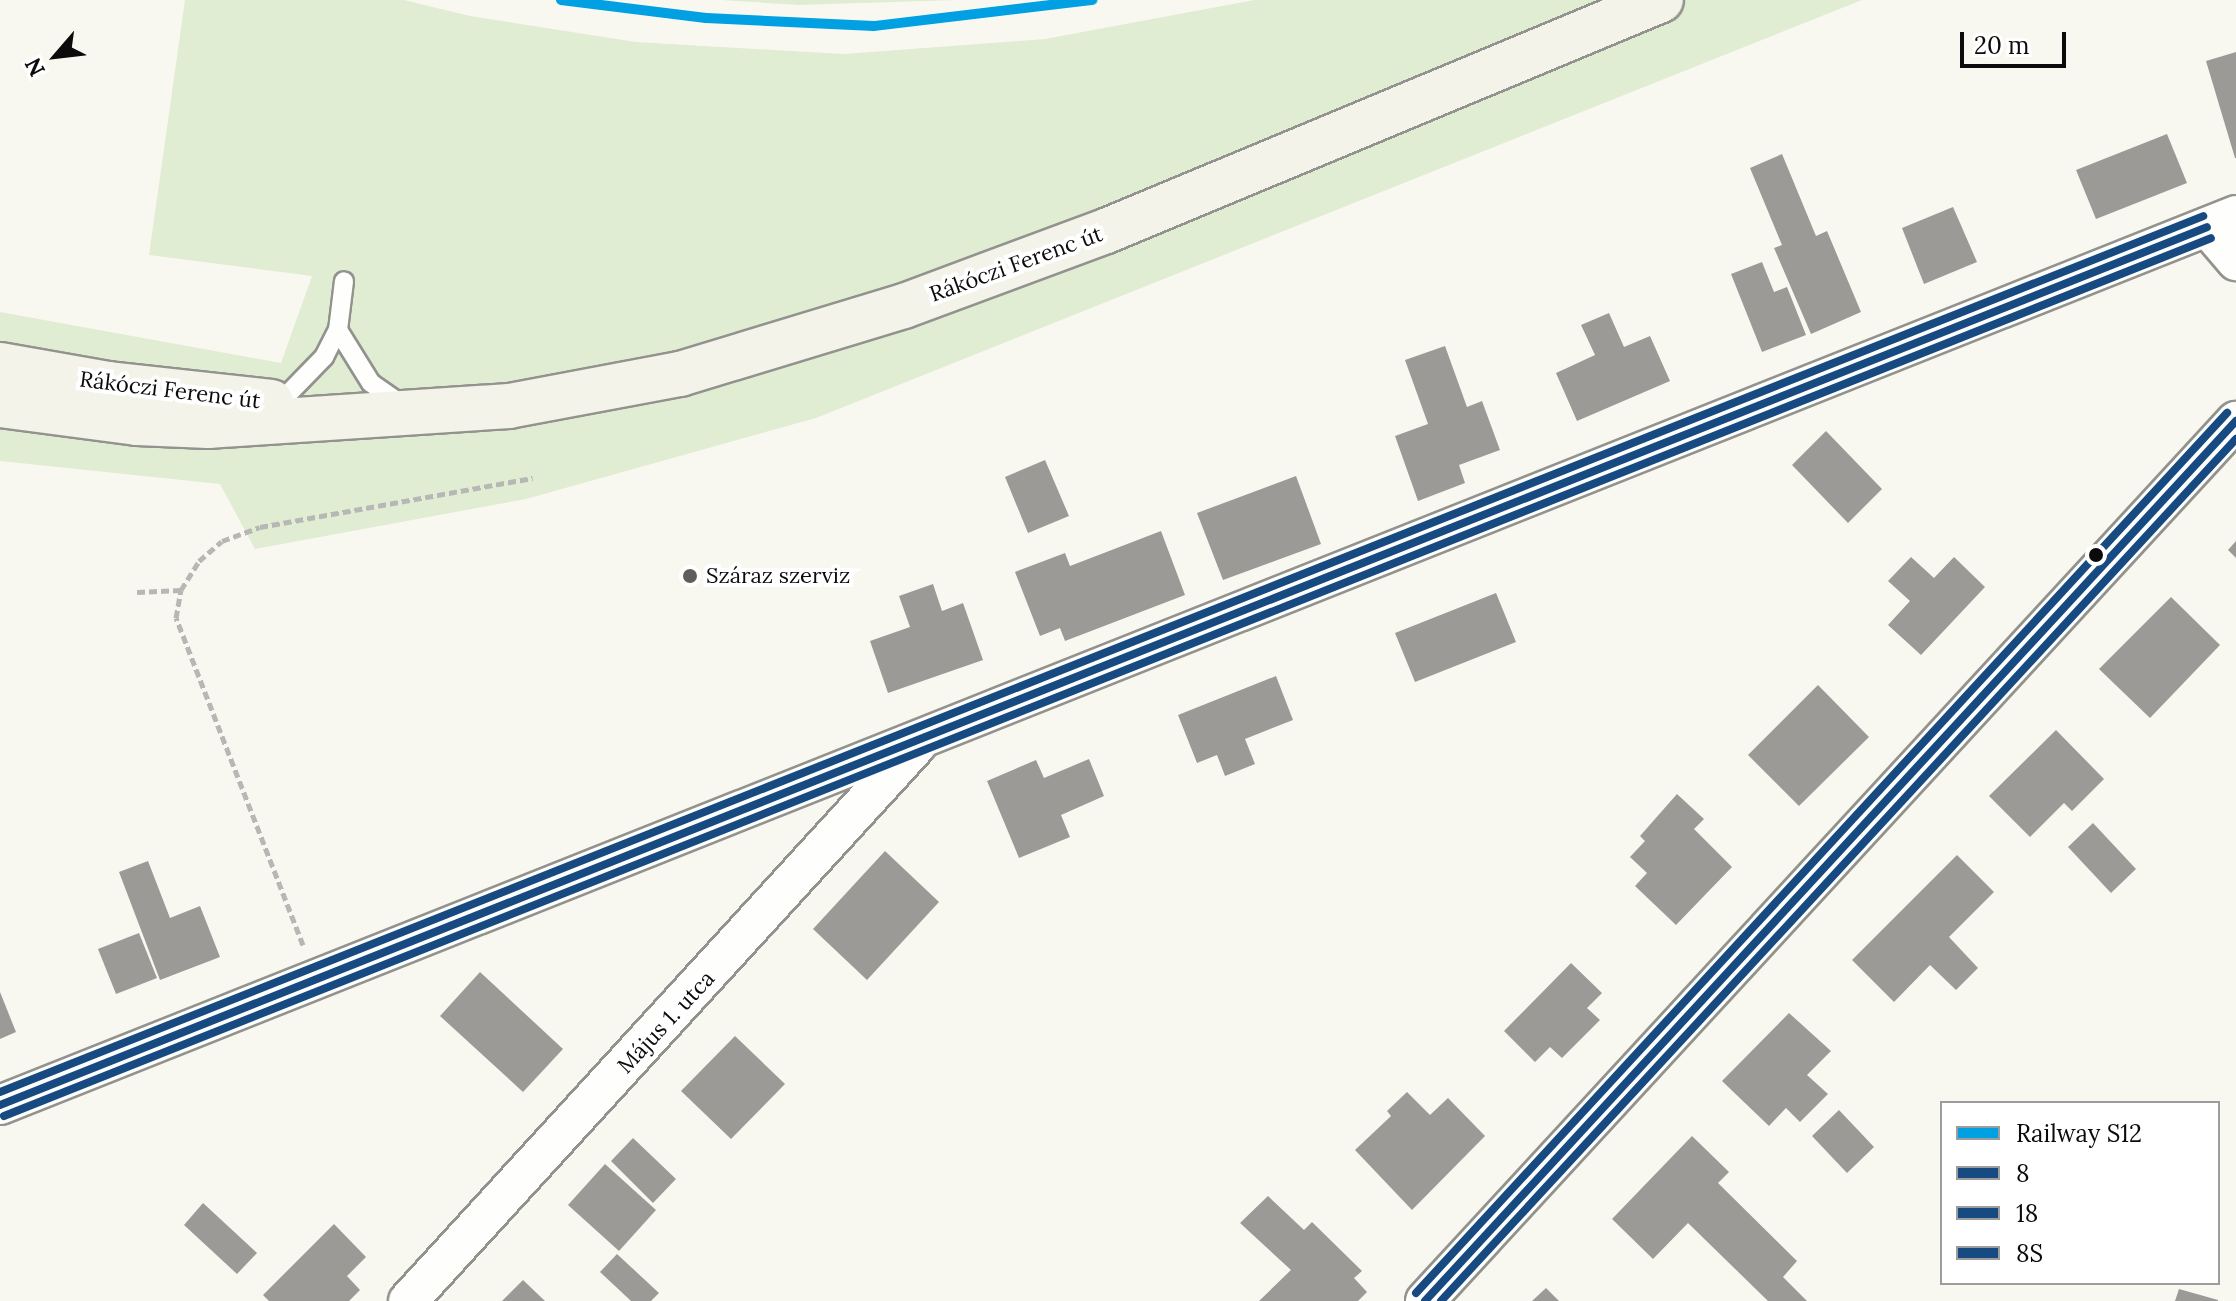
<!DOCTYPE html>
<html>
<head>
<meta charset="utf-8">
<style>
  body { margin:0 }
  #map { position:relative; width:2236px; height:1301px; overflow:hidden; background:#f9f8f0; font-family:Lora,serif }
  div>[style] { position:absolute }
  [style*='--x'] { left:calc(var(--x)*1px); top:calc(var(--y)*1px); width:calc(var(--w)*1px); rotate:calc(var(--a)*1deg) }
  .green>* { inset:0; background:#e0edd2 }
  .building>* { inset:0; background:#9c9a96 }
  .path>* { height:5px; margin-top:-2.5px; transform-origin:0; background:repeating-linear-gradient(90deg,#b7b7b5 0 8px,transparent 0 12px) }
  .roads { filter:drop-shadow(2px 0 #92928e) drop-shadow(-2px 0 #92928e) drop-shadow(0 2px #92928e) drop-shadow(0 -2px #92928e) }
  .service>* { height:18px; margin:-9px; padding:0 9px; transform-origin:9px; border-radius:9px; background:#fefefd }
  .minor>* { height:38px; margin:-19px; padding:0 19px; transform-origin:19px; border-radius:19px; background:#fefefd }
  .secondary>* { height:44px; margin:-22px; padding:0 22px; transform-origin:22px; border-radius:22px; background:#f3f3e9 }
  .bus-1>* { height:8px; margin:-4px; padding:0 4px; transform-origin:4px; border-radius:4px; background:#174a81 }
  .bus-2>* { height:8px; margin:-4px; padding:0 4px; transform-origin:4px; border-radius:4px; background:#174a81 }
  .bus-3>* { height:8px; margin:-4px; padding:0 4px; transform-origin:4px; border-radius:4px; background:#174a81 }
  .rail-1>* { height:10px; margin:-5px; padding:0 5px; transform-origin:5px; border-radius:5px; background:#00a0e3 }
  .dots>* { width:22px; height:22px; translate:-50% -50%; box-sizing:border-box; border:4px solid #fff; border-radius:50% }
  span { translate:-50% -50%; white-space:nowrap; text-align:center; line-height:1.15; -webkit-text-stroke:8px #fff; paint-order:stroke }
  .street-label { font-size:22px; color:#0b0b0b }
  .poi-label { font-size:22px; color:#0b0b0b }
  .left { translate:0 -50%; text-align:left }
  .legend { position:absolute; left:1940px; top:1101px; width:280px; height:184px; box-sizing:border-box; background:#fff; border:2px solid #9d9d9d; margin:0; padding:10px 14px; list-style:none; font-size:24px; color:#0b0b0b }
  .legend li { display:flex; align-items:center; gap:16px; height:40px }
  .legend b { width:40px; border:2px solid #9d9d9d }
  .north { position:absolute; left:16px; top:16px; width:80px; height:80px; -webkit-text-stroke:6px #fff; paint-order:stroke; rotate:242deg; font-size:22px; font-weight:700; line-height:32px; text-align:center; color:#0b0b0b }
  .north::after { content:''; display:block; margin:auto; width:28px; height:36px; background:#0b0b0b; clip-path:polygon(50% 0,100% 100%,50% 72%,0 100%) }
  .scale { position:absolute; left:1960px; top:32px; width:106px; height:36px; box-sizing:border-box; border:4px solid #0b0b0b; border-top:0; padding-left:10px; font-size:24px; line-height:28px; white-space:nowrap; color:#0b0b0b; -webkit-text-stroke:6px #fff; paint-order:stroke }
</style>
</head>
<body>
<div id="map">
  <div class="green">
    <i style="clip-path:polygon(185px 0,404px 0,470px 16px,636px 42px,844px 54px,1045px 39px,1254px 0,1862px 0,816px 418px,526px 499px,255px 549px,220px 484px,0 461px,0 312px,281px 363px,312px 276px,149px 255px)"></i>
    <i style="clip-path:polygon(721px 0,956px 0,799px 5px)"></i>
  </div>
  <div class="building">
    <i style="clip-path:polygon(2236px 52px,2236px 158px,2235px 158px,2206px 61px)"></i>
    <i style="clip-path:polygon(2167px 134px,2187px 183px,2096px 219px,2076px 170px)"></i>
    <i style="clip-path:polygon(1782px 154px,1816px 236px,1827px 231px,1861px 312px,1811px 334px,1774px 248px,1782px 245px,1750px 168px)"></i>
    <i style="clip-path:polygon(1953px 207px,1977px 262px,1924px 284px,1902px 228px)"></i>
    <i style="clip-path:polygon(1762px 262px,1774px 292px,1787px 287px,1806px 335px,1762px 352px,1731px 274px)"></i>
    <i style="clip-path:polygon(1609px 313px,1624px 347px,1650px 336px,1670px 381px,1577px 421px,1556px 373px,1595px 355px,1581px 325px)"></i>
    <i style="clip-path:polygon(1445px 346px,1467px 407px,1482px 401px,1500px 450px,1459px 465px,1465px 483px,1418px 501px,1395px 436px,1428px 424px,1405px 360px)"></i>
    <i style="clip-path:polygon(1826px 431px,1882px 489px,1848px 523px,1792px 465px)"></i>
    <i style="clip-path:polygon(1045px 460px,1069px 516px,1028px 533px,1005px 477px)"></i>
    <i style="clip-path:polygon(1296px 476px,1321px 544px,1223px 580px,1197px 513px)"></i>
    <i style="clip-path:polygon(1161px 531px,1185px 595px,1065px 641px,1060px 628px,1040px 636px,1015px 572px,1065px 553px,1070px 566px)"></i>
    <i style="clip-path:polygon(2236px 541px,2236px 558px,2228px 550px)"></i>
    <i style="clip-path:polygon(1911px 557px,1934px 578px,1954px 557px,1985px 587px,1921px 655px,1888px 625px,1910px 601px,1888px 581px)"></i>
    <i style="clip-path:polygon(933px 584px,942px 611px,963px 603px,983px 660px,888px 693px,870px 641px,910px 627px,899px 596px)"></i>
    <i style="clip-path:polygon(1496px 593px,1516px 642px,1415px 682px,1395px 633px)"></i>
    <i style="clip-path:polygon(2171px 597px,2220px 645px,2150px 718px,2099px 669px)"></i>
    <i style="clip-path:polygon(1276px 676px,1293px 720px,1245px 739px,1255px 764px,1225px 776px,1217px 755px,1197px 763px,1178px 715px)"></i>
    <i style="clip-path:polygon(1818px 685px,1869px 737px,1799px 806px,1748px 755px)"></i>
    <i style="clip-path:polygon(2056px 730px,2104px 779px,2072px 811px,2064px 803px,2030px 837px,1989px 796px)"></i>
    <i style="clip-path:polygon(1089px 759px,1104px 796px,1061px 815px,1070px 837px,1019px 858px,987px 781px,1036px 760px,1044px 778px)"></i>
    <i style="clip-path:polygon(1677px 794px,1704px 819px,1694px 829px,1732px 867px,1676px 925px,1635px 886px,1647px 873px,1630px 857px,1645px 841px,1640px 836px)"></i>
    <i style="clip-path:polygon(2093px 823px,2136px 869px,2111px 893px,2068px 847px)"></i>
    <i style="clip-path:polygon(885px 851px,939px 902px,867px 980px,813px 929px)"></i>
    <i style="clip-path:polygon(1957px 855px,1994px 892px,1949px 937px,1978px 968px,1956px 990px,1930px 965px,1894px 1002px,1852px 960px)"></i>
    <i style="clip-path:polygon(148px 861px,170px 918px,200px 906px,220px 957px,160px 980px,119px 872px)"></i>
    <i style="clip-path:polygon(139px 933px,157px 978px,116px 994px,98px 949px)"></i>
    <i style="clip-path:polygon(1571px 963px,1602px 993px,1587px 1008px,1600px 1020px,1562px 1058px,1550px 1047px,1535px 1062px,1504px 1031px)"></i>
    <i style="clip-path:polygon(480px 972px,563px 1049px,523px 1092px,440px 1016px)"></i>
    <i style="clip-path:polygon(0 992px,16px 1032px,0 1039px)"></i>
    <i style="clip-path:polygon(1789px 1013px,1831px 1051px,1807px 1075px,1828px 1094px,1800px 1122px,1786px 1108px,1769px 1126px,1722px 1081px)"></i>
    <i style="clip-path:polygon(735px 1036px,785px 1084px,731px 1139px,681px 1091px)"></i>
    <i style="clip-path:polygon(1407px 1092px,1430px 1115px,1448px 1098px,1485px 1136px,1412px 1210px,1355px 1150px,1391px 1116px,1387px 1111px)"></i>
    <i style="clip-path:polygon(1839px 1110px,1874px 1147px,1847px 1173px,1812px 1136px)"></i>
    <i style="clip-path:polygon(1692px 1136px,1729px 1172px,1718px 1183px,1797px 1261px,1783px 1277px,1807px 1301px,1768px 1301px,1688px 1223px,1653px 1259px,1612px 1219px)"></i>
    <i style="clip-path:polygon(633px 1138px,676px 1179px,653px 1203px,611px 1161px)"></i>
    <i style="clip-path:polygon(605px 1164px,656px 1210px,619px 1251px,568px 1205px)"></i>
    <i style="clip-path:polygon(1268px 1196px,1304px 1230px,1312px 1222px,1362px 1271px,1354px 1278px,1367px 1292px,1358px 1301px,1259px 1301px,1291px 1270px,1240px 1223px)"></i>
    <i style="clip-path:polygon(203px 1203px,257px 1253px,237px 1274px,184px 1225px)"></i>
    <i style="clip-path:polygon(334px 1224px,366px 1257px,347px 1276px,360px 1290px,349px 1301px,269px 1301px,263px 1295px)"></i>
    <i style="clip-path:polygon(617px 1254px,659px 1293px,651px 1301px,631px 1301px,600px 1272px)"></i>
    <i style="clip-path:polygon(523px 1280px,545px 1301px,502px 1301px)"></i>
    <i style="clip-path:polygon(1546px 1288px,1559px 1301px,1532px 1301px)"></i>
    <i style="clip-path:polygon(2179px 1289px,2218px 1300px,2218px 1301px,2175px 1301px)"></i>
  </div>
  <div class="path">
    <i style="--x:137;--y:592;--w:44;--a:-2.6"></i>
    <i style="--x:303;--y:945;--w:351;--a:-111.2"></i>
    <i style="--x:176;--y:618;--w:28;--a:-80"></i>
    <i style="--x:181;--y:590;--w:34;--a:-58"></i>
    <i style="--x:199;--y:561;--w:30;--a:-41"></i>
    <i style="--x:222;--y:541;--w:40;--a:-20.2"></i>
    <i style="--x:260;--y:527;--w:277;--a:-10.2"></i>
  </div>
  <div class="roads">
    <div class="service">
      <i style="--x:338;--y:330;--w:62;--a:58.1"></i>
      <i style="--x:371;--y:383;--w:39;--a:35"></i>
      <i style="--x:268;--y:400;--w:21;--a:-17"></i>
      <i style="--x:288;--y:394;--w:52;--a:-45.8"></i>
      <i style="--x:324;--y:357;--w:30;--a:-63"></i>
      <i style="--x:338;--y:330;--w:49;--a:-83"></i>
    </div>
    <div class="minor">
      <i style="--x:2207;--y:227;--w:45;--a:49.5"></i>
      <i style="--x:0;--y:1105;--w:2407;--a:-21.7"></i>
      <i style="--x:408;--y:1301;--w:754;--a:-47.53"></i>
      <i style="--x:1425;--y:1301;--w:1197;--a:-47.34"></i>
    </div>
    <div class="secondary">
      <i style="--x:0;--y:365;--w:111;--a:9.9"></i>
      <i style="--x:109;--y:384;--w:163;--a:6.3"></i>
      <i style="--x:0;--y:405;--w:138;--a:7.5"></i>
      <i style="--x:137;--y:423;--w:71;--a:2.4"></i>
      <i style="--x:208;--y:426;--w:302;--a:-3.8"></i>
      <i style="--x:509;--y:406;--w:174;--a:-10.6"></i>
      <i style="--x:680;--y:374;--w:234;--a:-16.9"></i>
      <i style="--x:904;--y:306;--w:215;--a:-20.4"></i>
      <i style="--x:1106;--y:231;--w:601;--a:-22.6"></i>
    </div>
  </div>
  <div class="bus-1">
    <i style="--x:0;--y:1105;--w:2375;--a:-21.69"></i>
    <i style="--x:1425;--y:1301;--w:1197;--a:-47.34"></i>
  </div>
  <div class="bus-2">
    <i style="--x:4;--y:1116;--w:2375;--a:-21.69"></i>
    <i style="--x:1441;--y:1301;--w:1173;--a:-47.32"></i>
  </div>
  <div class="bus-3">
    <i style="--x:0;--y:1092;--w:2371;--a:-21.68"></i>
    <i style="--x:1416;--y:1293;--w:1197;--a:-47.34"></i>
  </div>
  <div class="rail-1">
    <i style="--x:561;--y:0;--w:146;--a:7.1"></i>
    <i style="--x:706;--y:18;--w:168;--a:2.7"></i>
    <i style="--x:874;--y:26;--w:220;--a:-6.8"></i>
  </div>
  <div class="dots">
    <i style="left:2096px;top:555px;background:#0b0b0b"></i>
    <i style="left:690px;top:576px;background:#5e5e5b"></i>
  </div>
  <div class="street-label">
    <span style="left:1016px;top:264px;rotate:-20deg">Rákóczi Ferenc út</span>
    <span style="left:170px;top:390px;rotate:7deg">Rákóczi Ferenc út</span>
    <span style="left:666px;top:1022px;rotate:-47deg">Május 1. utca</span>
  </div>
  <div class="poi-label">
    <span class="left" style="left:706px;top:576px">Száraz szerviz</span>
  </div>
  <ul class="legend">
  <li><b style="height:10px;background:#00a0e3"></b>Railway S12</li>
  <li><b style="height:10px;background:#174a81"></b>8</li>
  <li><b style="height:10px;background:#174a81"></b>18</li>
  <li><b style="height:10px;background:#174a81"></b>8S</li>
  </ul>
  <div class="north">N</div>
  <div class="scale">20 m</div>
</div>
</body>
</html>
